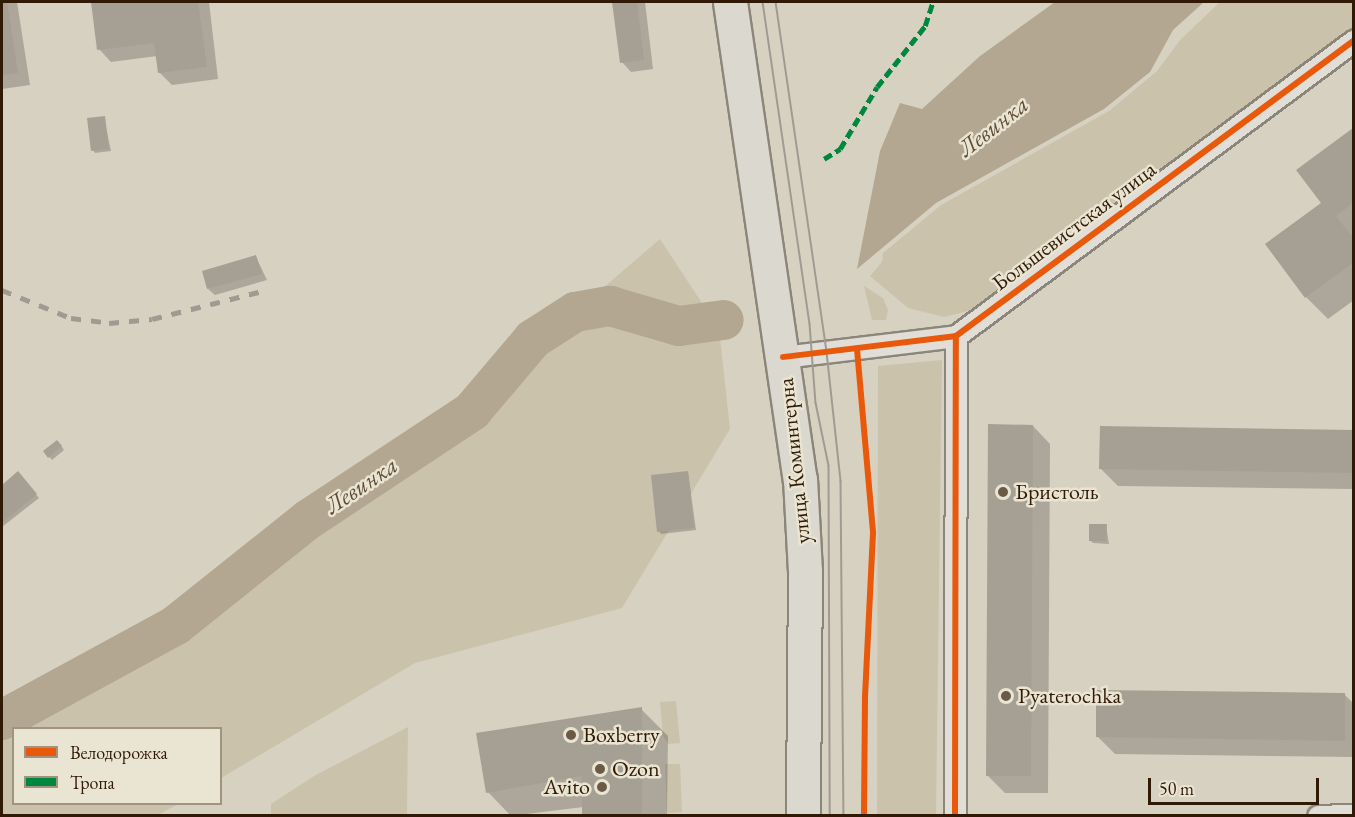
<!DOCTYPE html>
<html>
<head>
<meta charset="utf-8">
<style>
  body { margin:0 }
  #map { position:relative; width:1355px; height:817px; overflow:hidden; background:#d7d1c1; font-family:"EB Garamond",serif }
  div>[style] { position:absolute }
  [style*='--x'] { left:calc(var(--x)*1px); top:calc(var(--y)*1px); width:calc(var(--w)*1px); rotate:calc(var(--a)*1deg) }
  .green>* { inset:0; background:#cbc2ac }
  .water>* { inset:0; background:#b3a791 }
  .shadow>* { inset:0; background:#0003 }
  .river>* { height:40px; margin:-20px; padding:0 20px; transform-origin:20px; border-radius:20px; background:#b3a791 }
  .building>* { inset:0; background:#a6a094 }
  .roads { filter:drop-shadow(2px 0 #8c867a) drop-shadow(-2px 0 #8c867a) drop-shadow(0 2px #8c867a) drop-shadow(0 -2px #8c867a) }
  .street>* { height:21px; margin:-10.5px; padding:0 10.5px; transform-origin:10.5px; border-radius:10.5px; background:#e0ded6 }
  .primary>* { height:33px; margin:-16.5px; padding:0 16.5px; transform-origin:16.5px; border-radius:16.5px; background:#dbd8cf }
  .tram>* { height:1.5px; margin:-0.75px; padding:0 0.75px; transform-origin:0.75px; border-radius:0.75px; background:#a09b92 }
  .rail>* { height:4.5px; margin-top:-2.25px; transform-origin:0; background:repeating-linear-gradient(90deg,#a09b92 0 10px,transparent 0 20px) }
  .quiet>* { height:4.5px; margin-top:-2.25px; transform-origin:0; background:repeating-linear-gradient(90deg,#00873e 0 9px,transparent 0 13.5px) }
  .cycleway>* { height:6px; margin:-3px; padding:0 3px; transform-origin:3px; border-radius:3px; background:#e8590c }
  .dots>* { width:16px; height:16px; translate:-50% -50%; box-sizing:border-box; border:3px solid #eae4d2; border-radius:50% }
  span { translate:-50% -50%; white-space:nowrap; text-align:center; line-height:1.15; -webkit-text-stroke:5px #eae4d2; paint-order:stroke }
  .street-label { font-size:22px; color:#301a05 }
  .poi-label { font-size:22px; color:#301a05 }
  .left { translate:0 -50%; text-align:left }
  .right { translate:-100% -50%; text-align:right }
  .water-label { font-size:24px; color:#5e4b35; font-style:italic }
  .frame { position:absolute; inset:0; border:3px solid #301a05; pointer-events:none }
  .legend { position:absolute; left:12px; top:727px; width:210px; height:78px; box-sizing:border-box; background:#eae4d2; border:2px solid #a09380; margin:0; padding:8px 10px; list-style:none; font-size:18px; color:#301a05 }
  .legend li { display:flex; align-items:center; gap:12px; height:30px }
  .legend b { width:30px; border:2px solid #a09380 }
  .scale { position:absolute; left:1148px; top:778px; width:171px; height:27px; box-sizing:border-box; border:3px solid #301a05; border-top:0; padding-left:8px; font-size:18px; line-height:21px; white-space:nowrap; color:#301a05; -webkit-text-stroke:4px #eae4d2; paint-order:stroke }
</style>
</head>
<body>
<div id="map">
  <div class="green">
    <i style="clip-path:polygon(1220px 2px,1353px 2px,1353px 32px,987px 306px,944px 317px,908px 308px,870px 276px,882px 262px,883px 253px,941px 205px,1109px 111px,1157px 71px,1180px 40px)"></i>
    <i style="clip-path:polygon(660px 239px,719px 329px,730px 429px,622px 608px,415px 663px,221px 778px,220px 728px,14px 728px,14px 804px,178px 804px,158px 815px,2px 816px,2px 716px,268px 551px,575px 312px)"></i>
    <i style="clip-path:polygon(864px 286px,883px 298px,888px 310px,886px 320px,872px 320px)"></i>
    <i style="clip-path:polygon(942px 360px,936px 815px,877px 815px,878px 366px)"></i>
    <i style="clip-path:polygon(676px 701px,680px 743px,668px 744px,663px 736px,660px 702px)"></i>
    <i style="clip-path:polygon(408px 727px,407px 815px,271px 815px,271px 804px,314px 776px)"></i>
    <i style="clip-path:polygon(665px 764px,680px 764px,682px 812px,667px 813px)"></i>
  </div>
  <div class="water">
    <i style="clip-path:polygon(1055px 2px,1204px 2px,1173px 30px,1150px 72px,1104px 109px,936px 203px,857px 269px,880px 151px,900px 103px,922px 109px,980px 56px)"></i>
  </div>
  <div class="shadow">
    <i style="clip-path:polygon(2px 2px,17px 2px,30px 85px,2px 89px)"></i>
    <i style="clip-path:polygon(93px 2px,209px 2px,218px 79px,172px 85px,159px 72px,157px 56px,111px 62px,99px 49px)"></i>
    <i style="clip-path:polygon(614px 2px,645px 2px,653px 69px,631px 72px,622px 62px)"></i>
    <i style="clip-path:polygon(104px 118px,111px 151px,95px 153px,93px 150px)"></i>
    <i style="clip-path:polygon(1352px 130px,1354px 300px,1328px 319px,1306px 297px,1323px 203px)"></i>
    <i style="clip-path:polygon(256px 257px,267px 280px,215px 295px,208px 289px)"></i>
    <i style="clip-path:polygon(1033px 426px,1050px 444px,1048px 793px,1005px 793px,987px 775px)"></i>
    <i style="clip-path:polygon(1353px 432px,1354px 489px,1118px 486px,1100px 468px)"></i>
    <i style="clip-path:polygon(60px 444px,64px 450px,52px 460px,45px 452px)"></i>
    <i style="clip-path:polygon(688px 472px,696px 530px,661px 534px,659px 531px)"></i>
    <i style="clip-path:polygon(18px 473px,39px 498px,2px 527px,2px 487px)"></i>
    <i style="clip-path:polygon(1106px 525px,1109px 544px,1093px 543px,1091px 541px)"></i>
    <i style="clip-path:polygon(1345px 695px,1354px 704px,1354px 757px,1115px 754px,1097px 736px)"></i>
    <i style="clip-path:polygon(641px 709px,668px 736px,667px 816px,583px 816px,583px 807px,511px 816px,488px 792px)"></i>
  </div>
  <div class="river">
    <i style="--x:2;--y:720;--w:198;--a:-28.6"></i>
    <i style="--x:176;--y:625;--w:170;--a:-38.6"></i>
    <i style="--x:309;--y:519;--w:196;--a:-33.5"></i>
    <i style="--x:472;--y:411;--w:94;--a:-49.7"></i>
    <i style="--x:533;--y:339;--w:50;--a:-32.7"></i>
    <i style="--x:575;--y:312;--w:36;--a:-10"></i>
    <i style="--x:610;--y:306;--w:72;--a:16.2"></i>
    <i style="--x:679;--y:326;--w:45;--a:-7.6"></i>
  </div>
  <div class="building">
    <i style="clip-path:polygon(2px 2px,7px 2px,18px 73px,2px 75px)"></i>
    <i style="clip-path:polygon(91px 2px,198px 2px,207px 67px,158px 73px,154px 43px,97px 50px)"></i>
    <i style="clip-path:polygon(612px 2px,637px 2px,644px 60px,620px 63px)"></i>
    <i style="clip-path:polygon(105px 116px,109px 149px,91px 151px,87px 118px)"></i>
    <i style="clip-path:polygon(1353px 128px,1354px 202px,1336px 216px,1354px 239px,1354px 262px,1305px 298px,1265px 244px,1321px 203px,1296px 170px)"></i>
    <i style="clip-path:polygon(256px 255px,262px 274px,207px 289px,202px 271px)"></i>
    <i style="clip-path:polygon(988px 424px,1033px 425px,1031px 776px,986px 776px)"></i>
    <i style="clip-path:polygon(1100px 426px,1354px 430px,1354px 473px,1099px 469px)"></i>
    <i style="clip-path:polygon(57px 440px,62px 446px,48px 458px,43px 451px)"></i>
    <i style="clip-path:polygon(18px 471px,37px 494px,2px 523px,2px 485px)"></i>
    <i style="clip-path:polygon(688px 471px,694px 528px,657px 532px,651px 475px)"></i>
    <i style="clip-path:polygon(1089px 524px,1107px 524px,1106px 541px,1089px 541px)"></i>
    <i style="clip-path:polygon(1096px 690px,1345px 693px,1345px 741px,1096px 737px)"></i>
    <i style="clip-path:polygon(642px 707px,642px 816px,582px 816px,582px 776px,486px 793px,476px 733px)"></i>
  </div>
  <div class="roads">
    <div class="street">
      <i style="--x:783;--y:357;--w:174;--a:-6.9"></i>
      <i style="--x:956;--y:336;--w:496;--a:-36.6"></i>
      <i style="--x:955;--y:816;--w:480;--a:-89.9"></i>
      <i style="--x:1318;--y:816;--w:36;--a:-2"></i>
    </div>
    <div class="primary">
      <i style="--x:730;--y:2;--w:482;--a:81.7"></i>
      <i style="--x:800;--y:479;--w:92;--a:86.9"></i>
      <i style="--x:805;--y:571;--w:245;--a:90.5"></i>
    </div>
  </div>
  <div class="tram">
    <i style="--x:763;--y:2;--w:325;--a:81.7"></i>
    <i style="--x:810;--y:324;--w:79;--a:85.7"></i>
    <i style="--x:816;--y:403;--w:64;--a:78.3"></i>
    <i style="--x:829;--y:466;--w:350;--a:89.8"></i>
    <i style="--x:776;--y:2;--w:354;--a:81.7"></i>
    <i style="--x:827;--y:352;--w:130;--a:83.8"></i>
    <i style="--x:841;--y:481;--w:335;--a:89.5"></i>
  </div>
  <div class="rail">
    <i style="--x:2;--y:290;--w:74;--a:22.1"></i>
    <i style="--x:71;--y:318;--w:38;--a:7"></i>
    <i style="--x:109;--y:323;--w:43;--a:-5.3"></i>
    <i style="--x:152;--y:319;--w:110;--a:-14.2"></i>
  </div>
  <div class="quiet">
    <i style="--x:824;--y:159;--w:19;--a:-32"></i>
    <i style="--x:840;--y:149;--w:72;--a:-59.2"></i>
    <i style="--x:877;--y:87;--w:78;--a:-51.8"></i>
    <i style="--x:925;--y:26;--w:25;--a:-72"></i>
  </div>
  <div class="cycleway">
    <i style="--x:857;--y:349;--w:185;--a:85"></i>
    <i style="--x:873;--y:533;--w:166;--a:92.8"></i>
    <i style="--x:865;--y:699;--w:117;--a:90.5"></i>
    <i style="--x:783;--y:357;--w:174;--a:-6.9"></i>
    <i style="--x:956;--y:336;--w:496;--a:-36.6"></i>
    <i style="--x:955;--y:816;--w:480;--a:-89.9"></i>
  </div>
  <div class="dots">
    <i style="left:1003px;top:492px;background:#6a5a47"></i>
    <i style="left:1006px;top:696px;background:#6a5a47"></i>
    <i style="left:571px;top:735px;background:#6a5a47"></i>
    <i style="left:600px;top:769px;background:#6a5a47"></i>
    <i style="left:602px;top:787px;background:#6a5a47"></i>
  </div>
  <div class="street-label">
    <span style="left:1074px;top:226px;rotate:-37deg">Большевистская улица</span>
    <span style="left:794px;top:461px;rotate:-96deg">улица Коминтерна</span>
  </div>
  <div class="poi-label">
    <span class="left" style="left:1015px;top:492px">Бристоль</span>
    <span class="left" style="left:1018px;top:696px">Pyaterochka</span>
    <span class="left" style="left:583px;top:735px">Boxberry</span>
    <span class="left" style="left:612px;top:769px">Ozon</span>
    <span class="right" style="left:590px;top:787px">Avito</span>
  </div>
  <div class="water-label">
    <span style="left:993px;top:126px;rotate:-38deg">Левинка</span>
    <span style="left:361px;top:485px;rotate:-34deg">Левинка</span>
  </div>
  <div class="frame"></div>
  <ul class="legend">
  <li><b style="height:8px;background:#e8590c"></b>Велодорожка</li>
  <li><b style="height:8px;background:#00873e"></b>Тропа</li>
  </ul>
  <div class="scale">50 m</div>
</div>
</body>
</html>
